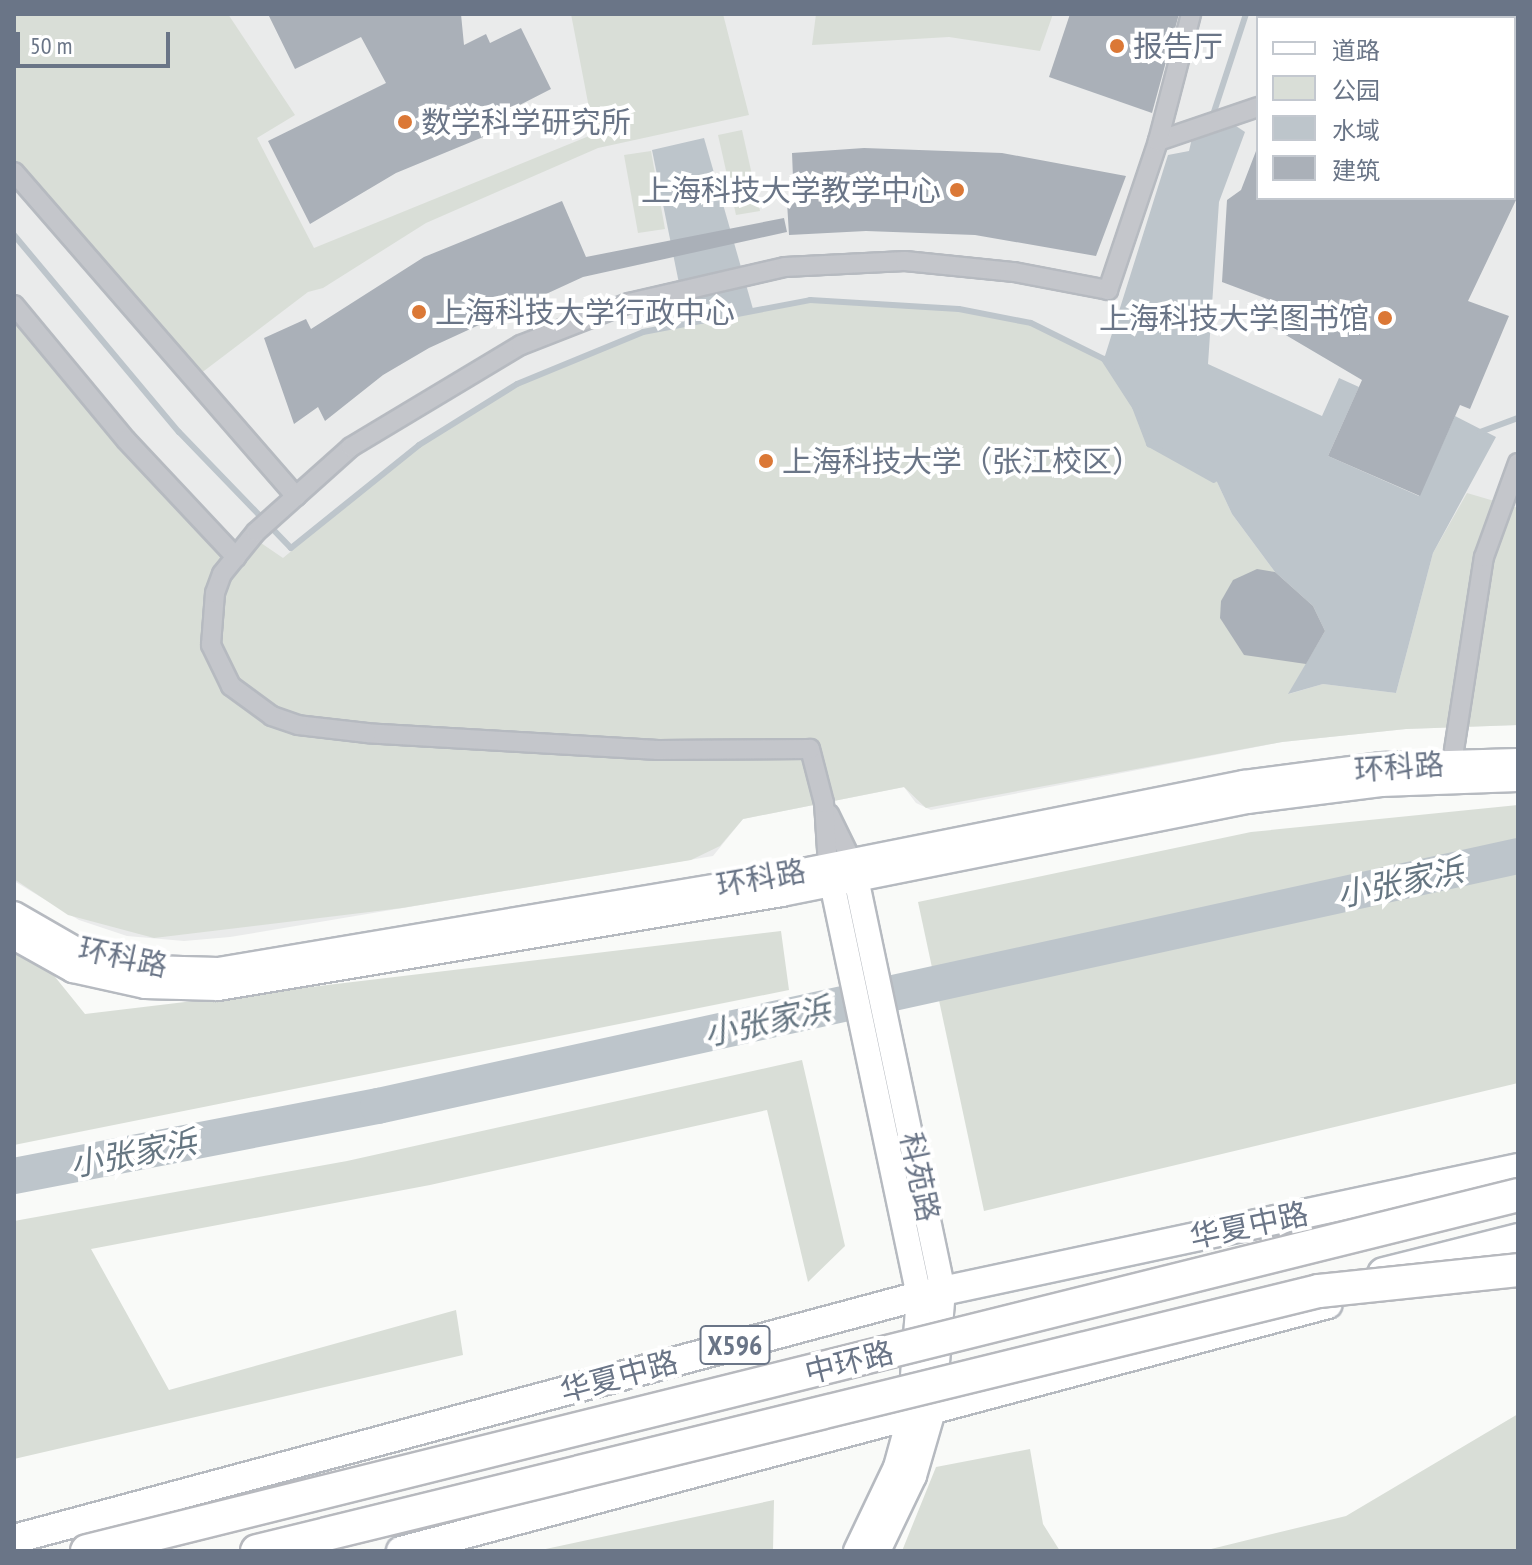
<!DOCTYPE html>
<html>
<head>
<meta charset="utf-8">
<style>
  body { margin:0 }
  #map { position:relative; width:1532px; height:1565px; overflow:hidden; background:#f9faf8; font-family:"PT Sans Narrow","Noto Sans SC",sans-serif }
  div>[style] { position:absolute }
  [style*='--x'] { left:calc(var(--x)*1px); top:calc(var(--y)*1px); width:calc(var(--w)*1px); rotate:calc(var(--a)*1deg) }
  .built>* { inset:0; background:#eaebeb }
  .green>* { inset:0; background:#d9ded7 }
  .water>* { inset:0; background:#bdc5cb }
  .stream>* { height:6px; margin:-3px; padding:0 3px; transform-origin:3px; border-radius:3px; background:#bdc5cb }
  .river>* { height:36px; margin:-18px; padding:0 18px; transform-origin:18px; border-radius:18px; background:#bdc5cb }
  .building>* { inset:0; background:#aab0b8 }
  .roads { filter:drop-shadow(2px 0 #b6bac0) drop-shadow(-2px 0 #b6bac0) drop-shadow(0 2px #b6bac0) drop-shadow(0 -2px #b6bac0) }
  .street>* { height:18px; margin:-9px; padding:0 9px; transform-origin:9px; border-radius:9px; background:#c4c6cb }
  .secondary>* { height:24px; margin:-12px; padding:0 12px; transform-origin:12px; border-radius:12px; background:#fff }
  .primary>* { height:28px; margin:-14px; padding:0 14px; transform-origin:14px; border-radius:14px; background:#fff }
  .highway>* { height:32px; margin:-16px; padding:0 16px; transform-origin:16px; border-radius:16px; background:#fff }
  .bridges { filter:drop-shadow(2px 0 #b7b9be) drop-shadow(-2px 0 #b7b9be) drop-shadow(0 2px #b7b9be) drop-shadow(0 -2px #b7b9be) }
  .highway-bridge>* { height:32px; margin:-16px; padding:0 16px; transform-origin:16px; border-radius:16px; background:#fff }
  .dots>* { width:22px; height:22px; translate:-50% -50%; box-sizing:border-box; border:4px solid #fff; border-radius:50% }
  span { translate:-50% -50%; white-space:nowrap; text-align:center; line-height:1.15; -webkit-text-stroke:8px #fff; paint-order:stroke }
  .shield-label span { padding:2px 6px; background:#fff; border:2px solid; border-radius:6px; -webkit-text-stroke-width:0 }
  .shield-label { font-size:28px; color:#6a7587; font-weight:700 }
  .poi-label { font-size:30px; color:#6a7587 }
  .left { translate:0 -50%; text-align:left }
  .right { translate:-100% -50%; text-align:right }
  .street-label { font-size:30px; color:#6a7587 }
  .water-label { font-size:32px; color:#667682; font-style:italic }
  .frame { position:absolute; inset:0; border:16px solid #6a7587; pointer-events:none }
  .legend { position:absolute; left:1256px; top:16px; width:260px; height:184px; box-sizing:border-box; background:#fff; border:2px solid #c3c8cf; margin:0; padding:10px 14px; list-style:none; font-size:24px; color:#6a7587 }
  .legend li { display:flex; align-items:center; gap:16px; height:40px }
  .legend b { width:40px; border:2px solid #c3c8cf }
  .scale { position:absolute; left:16px; top:32px; width:154px; height:36px; box-sizing:border-box; border:4px solid #6a7587; border-top:0; padding-left:10px; font-size:24px; line-height:28px; white-space:nowrap; color:#6a7587; -webkit-text-stroke:6px #fff; paint-order:stroke }
</style>
</head>
<body>
<div id="map">
  <div class="built">
    <i style="clip-path:polygon(evenodd,14px 14px,1518px 14px,1518px 725px,1406px 729px,1282px 742px,931px 810px,916px 803px,904px 787px,743px 819px,713px 856px,230px 937px,184px 941px,127px 936px,79px 920px,14px 881px,14px 14px,1258px 18px,1514px 18px,1514px 198px,1258px 198px,1258px 18px)"></i>
  </div>
  <div class="green">
    <i style="clip-path:polygon(14px 14px,228px 14px,295px 115px,257px 138px,314px 248px,594px 134px,571px 14px,723px 14px,749px 115px,598px 148px,426px 223px,323px 288px,308px 292px,196px 377px,14px 172px)"></i>
    <i style="clip-path:polygon(816px 14px,1053px 14px,1040px 51px,949px 37px,812px 45px)"></i>
    <i style="clip-path:polygon(742px 130px,760px 211px,736px 215px,718px 135px)"></i>
    <i style="clip-path:polygon(651px 151px,665px 229px,638px 233px,624px 155px)"></i>
    <i style="clip-path:polygon(810px 300px,940px 308px,1031px 323px,1104px 359px,1135px 407px,1149px 444px,1217px 482px,1232px 514px,1275px 572px,1313px 606px,1325px 631px,1289px 694px,1323px 684px,1396px 693px,1433px 553px,1467px 493px,1518px 508px,1518px 725px,1406px 729px,1282px 742px,926px 808px,904px 787px,743px 819px,720px 846px,691px 860px,402px 908px,154px 938px,68px 915px,14px 879px,14px 305px,236px 557px,252px 537px,283px 558px,419px 445px,512px 387px,643px 332px)"></i>
    <i style="clip-path:polygon(1518px 805px,1518px 1083px,984px 1211px,918px 902px,1251px 832px)"></i>
    <i style="clip-path:polygon(14px 926px,85px 1014px,781px 931px,789px 990px,14px 1145px)"></i>
    <i style="clip-path:polygon(802px 1060px,845px 1246px,808px 1282px,767px 1110px,430px 1185px,91px 1249px,169px 1390px,456px 1310px,463px 1355px,14px 1459px,14px 1221px,347px 1161px)"></i>
    <i style="clip-path:polygon(1518px 1414px,1518px 1551px,1203px 1551px,1346px 1516px)"></i>
    <i style="clip-path:polygon(1030px 1449px,1043px 1524px,1060px 1551px,902px 1551px,936px 1467px)"></i>
    <i style="clip-path:polygon(774px 1500px,773px 1551px,534px 1551px,541px 1550px)"></i>
  </div>
  <div class="water">
    <i style="clip-path:polygon(1233px 124px,1245px 132px,1219px 202px,1208px 364px,1322px 416px,1339px 378px,1359px 387px,1328px 456px,1419px 496px,1455px 416px,1496px 437px,1433px 553px,1396px 693px,1323px 684px,1288px 694px,1325px 631px,1313px 606px,1275px 572px,1232px 514px,1217px 482px,1149px 444px,1135px 407px,1104px 359px,1168px 155px,1189px 151px,1192px 138px)"></i>
    <i style="clip-path:polygon(704px 138px,753px 309px,687px 323px,652px 150px)"></i>
  </div>
  <div class="stream">
    <i style="--x:1212;--y:118;--w:109;--a:-71.9"></i>
    <i style="--x:14;--y:235;--w:257;--a:50.1"></i>
    <i style="--x:179;--y:432;--w:161;--a:46"></i>
    <i style="--x:291;--y:548;--w:164;--a:-38.8"></i>
    <i style="--x:419;--y:445;--w:115;--a:-31.9"></i>
    <i style="--x:517;--y:384;--w:136;--a:-22.4"></i>
    <i style="--x:643;--y:332;--w:170;--a:-10.8"></i>
    <i style="--x:810;--y:300;--w:149;--a:3.5"></i>
    <i style="--x:959;--y:309;--w:73;--a:11"></i>
    <i style="--x:1031;--y:323;--w:81;--a:26.3"></i>
    <i style="--x:1104;--y:359;--w:57;--a:57.1"></i>
    <i style="--x:1135;--y:407;--w:40;--a:69"></i>
    <i style="--x:1149;--y:444;--w:74;--a:29"></i>
    <i style="--x:1480;--y:432;--w:40;--a:-20.2"></i>
  </div>
  <div class="river">
    <i style="--x:14;--y:1176;--w:371;--a:-10.9"></i>
    <i style="--x:378;--y:1106;--w:1167;--a:-12.37"></i>
  </div>
  <div class="building">
    <i style="clip-path:polygon(268px 14px,461px 14px,464px 45px,486px 34px,490px 43px,521px 28px,551px 89px,498px 116px,505px 128px,396px 173px,310px 224px,268px 141px,386px 83px,361px 37px,295px 69px)"></i>
    <i style="clip-path:polygon(1070px 14px,1179px 14px,1152px 113px,1049px 77px)"></i>
    <i style="clip-path:polygon(864px 148px,1002px 153px,1126px 176px,1096px 256px,975px 235px,866px 231px,789px 235px,787px 202px,794px 203px,792px 153px)"></i>
    <i style="clip-path:polygon(1256px 151px,1258px 198px,1517px 198px,1468px 301px,1509px 316px,1470px 409px,1460px 405px,1420px 496px,1328px 456px,1362px 380px,1262px 321px,1270px 300px,1222px 282px,1227px 200px,1241px 190px)"></i>
    <i style="clip-path:polygon(562px 201px,586px 257px,784px 218px,787px 232px,583px 277px,429px 348px,383px 375px,325px 421px,318px 407px,294px 424px,264px 338px,306px 319px,311px 329px,424px 257px)"></i>
    <i style="clip-path:polygon(1257px 569px,1275px 572px,1313px 606px,1325px 631px,1306px 664px,1244px 655px,1220px 618px,1221px 601px,1233px 580px)"></i>
  </div>
  <div class="roads">
    <div class="street">
      <i style="--x:1158;--y:141;--w:106;--a:-18.8"></i>
      <i style="--x:1514;--y:159;--w:4;--a:14"></i>
      <i style="--x:14;--y:172;--w:430;--a:49"></i>
      <i style="--x:14;--y:305;--w:175;--a:50.3"></i>
      <i style="--x:126;--y:440;--w:161;--a:46.8"></i>
      <i style="--x:1452;--y:763;--w:208;--a:-81.2"></i>
      <i style="--x:1484;--y:557;--w:100;--a:-70.1"></i>
      <i style="--x:829;--y:814;--w:52;--a:63.9"></i>
      <i style="--x:828;--y:866;--w:63;--a:-93.6"></i>
      <i style="--x:824;--y:803;--w:56;--a:-104.5"></i>
      <i style="--x:810;--y:749;--w:152;--a:179.6"></i>
      <i style="--x:658;--y:750;--w:291;--a:-176.7"></i>
      <i style="--x:367;--y:733;--w:69;--a:-173.4"></i>
      <i style="--x:298;--y:725;--w:28;--a:-161"></i>
      <i style="--x:272;--y:716;--w:51;--a:-143.8"></i>
      <i style="--x:231;--y:686;--w:46;--a:-116"></i>
      <i style="--x:211;--y:645;--w:52;--a:-85.6"></i>
      <i style="--x:215;--y:593;--w:20;--a:-70"></i>
      <i style="--x:222;--y:574;--w:54;--a:-51"></i>
      <i style="--x:256;--y:532;--w:127;--a:-41.8"></i>
      <i style="--x:351;--y:447;--w:198;--a:-31"></i>
      <i style="--x:521;--y:345;--w:116;--a:-21.3"></i>
      <i style="--x:629;--y:303;--w:160;--a:-13"></i>
      <i style="--x:785;--y:267;--w:120;--a:-2.9"></i>
      <i style="--x:905;--y:261;--w:110;--a:5.8"></i>
      <i style="--x:1014;--y:272;--w:96;--a:10.8"></i>
      <i style="--x:1108;--y:290;--w:157;--a:-71.4"></i>
      <i style="--x:1158;--y:141;--w:131;--a:-75.4"></i>
    </div>
    <div class="secondary">
      <i style="--x:853;--y:864;--w:435;--a:78.1"></i>
      <i style="--x:943;--y:1290;--w:121;--a:94.7"></i>
      <i style="--x:933;--y:1411;--w:68;--a:106.3"></i>
      <i style="--x:914;--y:1476;--w:83;--a:115.6"></i>
      <i style="--x:829;--y:869;--w:436;--a:78.1"></i>
      <i style="--x:919;--y:1296;--w:120;--a:94.3"></i>
      <i style="--x:910;--y:1416;--w:53;--a:105.4"></i>
      <i style="--x:896;--y:1467;--w:93;--a:115.5"></i>
      <i style="--x:14;--y:914;--w:76;--a:29.9"></i>
      <i style="--x:80;--y:952;--w:70;--a:13.2"></i>
      <i style="--x:148;--y:968;--w:70;--a:1.6"></i>
      <i style="--x:218;--y:970;--w:568;--a:-9.53"></i>
      <i style="--x:778;--y:876;--w:475;--a:-11.3"></i>
      <i style="--x:1244;--y:783;--w:137;--a:-7.5"></i>
      <i style="--x:1380;--y:765;--w:138;--a:-1.7"></i>
      <i style="--x:14;--y:937;--w:68;--a:29.2"></i>
      <i style="--x:73;--y:970;--w:74;--a:12.5"></i>
      <i style="--x:145;--y:986;--w:73;--a:1.6"></i>
      <i style="--x:218;--y:988;--w:572;--a:-9.46"></i>
      <i style="--x:782;--y:894;--w:474;--a:-11.3"></i>
      <i style="--x:1247;--y:801;--w:135;--a:-7.2"></i>
      <i style="--x:1381;--y:784;--w:137;--a:-2.1"></i>
    </div>
    <div class="primary">
      <i style="--x:14;--y:1539;--w:937;--a:-15.03"></i>
      <i style="--x:919;--y:1296;--w:613;--a:-12.06"></i>
      <i style="--x:401;--y:1551;--w:959;--a:-14.92"></i>
    </div>
    <div class="highway">
      <i style="--x:1384;--y:1274;--w:138;--a:-14.2"></i>
    </div>
  </div>
  <div class="bridges">
    <div class="highway-bridge">
      <i style="--x:87;--y:1551;--w:1475;--a:-13.97"></i>
      <i style="--x:257;--y:1551;--w:1093;--a:-13.76"></i>
      <i style="--x:1319;--y:1291;--w:200;--a:-6"></i>
    </div>
  </div>
  <div class="dots">
    <i style="left:1117px;top:46px;background:#db7836"></i>
    <i style="left:405px;top:122px;background:#db7836"></i>
    <i style="left:957px;top:190px;background:#db7836"></i>
    <i style="left:419px;top:312px;background:#db7836"></i>
    <i style="left:1385px;top:318px;background:#db7836"></i>
    <i style="left:766px;top:461px;background:#db7836"></i>
  </div>
  <div class="shield-label">
    <span style="left:735px;top:1345px">X596</span>
  </div>
  <div class="poi-label">
    <span class="left" style="left:1133px;top:46px">报告厅</span>
    <span class="left" style="left:421px;top:122px">数学科学研究所</span>
    <span class="right" style="left:941px;top:190px">上海科技大学教学中心</span>
    <span class="left" style="left:435px;top:312px">上海科技大学行政中心</span>
    <span class="right" style="left:1369px;top:318px">上海科技大学图书馆</span>
    <span class="left" style="left:782px;top:461px">上海科技大学（张江校区）</span>
  </div>
  <div class="street-label">
    <span style="left:1399px;top:767px;rotate:-4deg">环科路</span>
    <span style="left:761px;top:878px;rotate:-10deg">环科路</span>
    <span style="left:123px;top:957px;rotate:12deg">环科路</span>
    <span style="left:920px;top:1177px;rotate:78deg">科苑路</span>
    <span style="left:1249px;top:1225px;rotate:-12deg">华夏中路</span>
    <span style="left:849px;top:1362px;rotate:-14deg">中环路</span>
    <span style="left:619px;top:1376px;rotate:-15deg">华夏中路</span>
  </div>
  <div class="water-label">
    <span style="left:1400px;top:882px;rotate:-12deg">小张家浜</span>
    <span style="left:767px;top:1021px;rotate:-12deg">小张家浜</span>
    <span style="left:133px;top:1153px;rotate:-11deg">小张家浜</span>
  </div>
  <div class="frame"></div>
  <ul class="legend">
  <li><b style="height:10px;background:#fff"></b>道路</li>
  <li><b style="height:22px;background:#d9ded7"></b>公园</li>
  <li><b style="height:22px;background:#bdc5cb"></b>水域</li>
  <li><b style="height:22px;background:#aab0b8"></b>建筑</li>
  </ul>
  <div class="scale">50 m</div>
</div>
</body>
</html>
